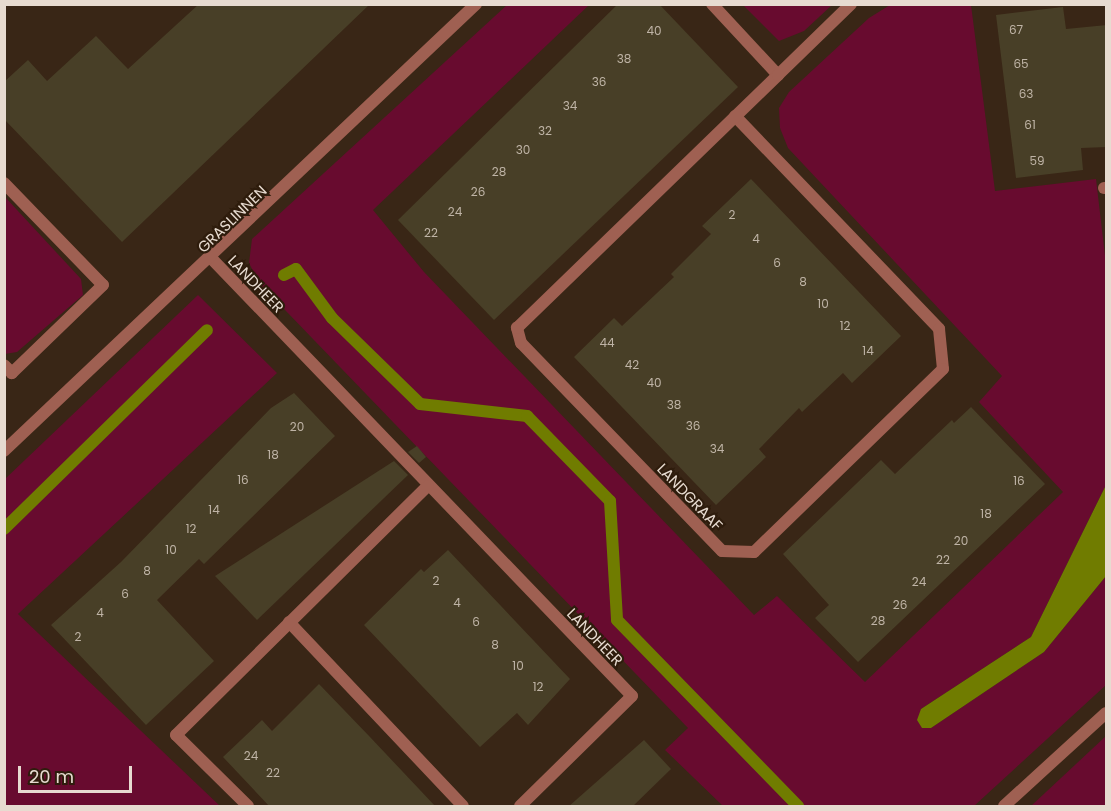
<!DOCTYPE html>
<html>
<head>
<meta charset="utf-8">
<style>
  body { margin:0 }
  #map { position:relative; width:1111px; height:811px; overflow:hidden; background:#392616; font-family:Poppins,sans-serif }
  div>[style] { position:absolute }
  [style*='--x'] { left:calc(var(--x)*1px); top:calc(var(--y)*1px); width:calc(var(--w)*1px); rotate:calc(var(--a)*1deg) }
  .green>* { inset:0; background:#680b2f }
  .water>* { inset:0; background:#707c00 }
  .stream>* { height:12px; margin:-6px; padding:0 6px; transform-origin:6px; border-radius:6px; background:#707c00 }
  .building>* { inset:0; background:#483f27 }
  .lane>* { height:12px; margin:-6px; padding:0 6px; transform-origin:6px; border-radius:6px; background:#9f6052 }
  .street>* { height:12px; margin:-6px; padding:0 6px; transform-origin:6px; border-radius:6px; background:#9f6052 }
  span { translate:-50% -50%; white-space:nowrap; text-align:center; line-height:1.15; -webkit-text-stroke:4.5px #2e1c0c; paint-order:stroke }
  .number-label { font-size:12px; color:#bfb4a6 }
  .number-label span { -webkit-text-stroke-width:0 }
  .street-label { font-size:15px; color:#e7dbd0 }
  .frame { position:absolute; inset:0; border:6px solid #e7dbd0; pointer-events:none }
  .scale { position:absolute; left:18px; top:766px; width:114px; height:27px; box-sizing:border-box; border:3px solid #e7dbd0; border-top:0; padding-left:8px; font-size:18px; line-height:21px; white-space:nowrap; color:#e7dbd0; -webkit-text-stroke:4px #2e1c0c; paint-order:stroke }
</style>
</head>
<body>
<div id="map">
  <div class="green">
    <i style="clip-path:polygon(507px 5px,589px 5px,373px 210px,424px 272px,754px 615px,777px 596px,865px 682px,1063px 492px,979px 402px,1002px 376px,788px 148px,780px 128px,779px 108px,789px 92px,869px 18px,890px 5px,971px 5px,995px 191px,1096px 179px,1106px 264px,1106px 485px,1031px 637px,921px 709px,931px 728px,1044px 652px,1106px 576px,1106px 685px,974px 806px,723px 806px,665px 750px,688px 728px,259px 283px,249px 263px,252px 239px)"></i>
    <i style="clip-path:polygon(743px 5px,832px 5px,804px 31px,779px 41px)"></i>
    <i style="clip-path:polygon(5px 197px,81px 279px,83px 295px,17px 352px,5px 354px)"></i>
    <i style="clip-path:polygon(198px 295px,277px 373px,18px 614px,220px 806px,5px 806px,5px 479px)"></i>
    <i style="clip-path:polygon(1106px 736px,1106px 806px,1031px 806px)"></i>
  </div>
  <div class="water">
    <i style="clip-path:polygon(1106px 485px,1106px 576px,1044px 652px,931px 728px,922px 728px,917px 720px,921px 709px,1031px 637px)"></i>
  </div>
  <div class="stream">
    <i style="--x:284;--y:275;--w:13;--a:-27"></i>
    <i style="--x:296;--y:269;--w:61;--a:53.7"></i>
    <i style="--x:332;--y:318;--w:123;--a:44.3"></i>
    <i style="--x:420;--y:404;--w:108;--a:6.4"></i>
    <i style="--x:527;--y:416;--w:119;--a:45.7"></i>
    <i style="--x:610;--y:501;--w:119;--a:86.6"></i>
    <i style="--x:617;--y:620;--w:260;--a:45.8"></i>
    <i style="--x:4;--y:529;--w:284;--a:-44.4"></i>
  </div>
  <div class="building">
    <i style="clip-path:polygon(199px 4px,370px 4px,122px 242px,4px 119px,4px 82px,28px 60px,47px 81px,96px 36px,128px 69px)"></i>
    <i style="clip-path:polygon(618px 4px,659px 4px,738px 87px,494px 320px,398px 220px)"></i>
    <i style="clip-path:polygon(1063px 7px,1066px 29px,1107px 25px,1107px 147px,1081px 148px,1083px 170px,1016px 178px,996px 15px)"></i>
    <i style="clip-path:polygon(751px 179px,901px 336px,852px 383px,843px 373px,802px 412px,799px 408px,759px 449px,766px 457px,716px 505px,574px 357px,614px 318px,622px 326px,674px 277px,671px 274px,711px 234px,702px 226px)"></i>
    <i style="clip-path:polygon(294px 393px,335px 436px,204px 564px,199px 559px,157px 600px,214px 661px,146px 725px,51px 625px,121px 562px,271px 408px)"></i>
    <i style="clip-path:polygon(971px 407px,1045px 484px,858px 662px,815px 618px,829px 605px,783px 554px,881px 460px,895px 474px,952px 420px,954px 423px)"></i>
    <i style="clip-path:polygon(417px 446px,426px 457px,419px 463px,408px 452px)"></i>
    <i style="clip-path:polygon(394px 461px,408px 475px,257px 620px,215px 576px)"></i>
    <i style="clip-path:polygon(448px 550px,570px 679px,528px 725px,517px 713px,480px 747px,364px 625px,421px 569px,424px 572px)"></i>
    <i style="clip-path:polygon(319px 684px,370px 737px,436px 807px,270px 807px,223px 757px,262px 720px,272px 731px)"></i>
    <i style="clip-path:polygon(644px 740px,671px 769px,632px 807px,568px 807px)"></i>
  </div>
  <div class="lane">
    <i style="--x:289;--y:622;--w:253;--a:46.6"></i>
    <i style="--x:1004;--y:806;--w:138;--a:-42.4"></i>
  </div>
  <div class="street">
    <i style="--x:712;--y:4;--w:97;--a:47.1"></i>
    <i style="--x:735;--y:116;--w:295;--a:46.2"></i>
    <i style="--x:939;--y:329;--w:40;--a:84.3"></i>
    <i style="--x:943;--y:369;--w:263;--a:135.9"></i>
    <i style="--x:754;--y:552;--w:32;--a:-178"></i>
    <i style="--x:722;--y:551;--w:289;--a:-134"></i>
    <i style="--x:521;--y:343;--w:16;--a:-105"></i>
    <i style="--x:517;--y:328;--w:363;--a:-44.1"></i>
    <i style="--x:778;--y:75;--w:102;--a:-44.2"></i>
    <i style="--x:4;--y:183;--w:142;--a:45.9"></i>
    <i style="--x:103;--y:285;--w:127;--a:136"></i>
    <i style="--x:12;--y:373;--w:11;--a:-135"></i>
    <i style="--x:1104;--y:188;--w:2;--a:0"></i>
    <i style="--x:212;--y:259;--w:606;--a:46.14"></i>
    <i style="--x:632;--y:696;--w:157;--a:135.5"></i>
    <i style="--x:4;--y:451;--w:650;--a:-43.44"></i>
    <i style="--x:248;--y:806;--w:101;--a:-135.4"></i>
    <i style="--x:176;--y:735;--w:354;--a:-44.7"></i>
  </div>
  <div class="number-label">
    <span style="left:1016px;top:30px">67</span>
    <span style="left:654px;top:31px">40</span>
    <span style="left:624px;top:59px">38</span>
    <span style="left:1021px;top:64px">65</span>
    <span style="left:599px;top:82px">36</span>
    <span style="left:1026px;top:94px">63</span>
    <span style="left:570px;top:106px">34</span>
    <span style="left:1030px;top:125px">61</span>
    <span style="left:545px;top:131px">32</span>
    <span style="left:523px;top:150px">30</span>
    <span style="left:1037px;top:161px">59</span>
    <span style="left:499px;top:172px">28</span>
    <span style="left:478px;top:192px">26</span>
    <span style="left:455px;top:212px">24</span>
    <span style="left:732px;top:215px">2</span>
    <span style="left:431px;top:233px">22</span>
    <span style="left:756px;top:239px">4</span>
    <span style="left:777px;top:263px">6</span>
    <span style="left:803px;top:282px">8</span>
    <span style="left:823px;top:304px">10</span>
    <span style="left:845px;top:326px">12</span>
    <span style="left:607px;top:343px">44</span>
    <span style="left:868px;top:351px">14</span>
    <span style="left:632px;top:365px">42</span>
    <span style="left:654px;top:383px">40</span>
    <span style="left:674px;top:405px">38</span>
    <span style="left:693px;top:426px">36</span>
    <span style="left:297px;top:427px">20</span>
    <span style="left:717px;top:449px">34</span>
    <span style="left:273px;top:455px">18</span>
    <span style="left:243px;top:480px">16</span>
    <span style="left:1019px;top:481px">16</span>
    <span style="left:214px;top:510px">14</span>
    <span style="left:986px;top:514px">18</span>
    <span style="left:191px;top:529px">12</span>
    <span style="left:961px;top:541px">20</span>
    <span style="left:171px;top:550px">10</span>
    <span style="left:943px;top:560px">22</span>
    <span style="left:147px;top:571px">8</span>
    <span style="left:436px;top:581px">2</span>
    <span style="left:919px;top:582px">24</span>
    <span style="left:125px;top:594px">6</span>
    <span style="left:457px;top:603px">4</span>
    <span style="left:900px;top:605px">26</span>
    <span style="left:100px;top:613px">4</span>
    <span style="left:878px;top:621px">28</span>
    <span style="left:476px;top:622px">6</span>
    <span style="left:78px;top:637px">2</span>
    <span style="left:495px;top:645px">8</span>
    <span style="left:518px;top:666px">10</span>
    <span style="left:538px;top:687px">12</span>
    <span style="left:251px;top:756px">24</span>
    <span style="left:273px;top:773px">22</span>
  </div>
  <div class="street-label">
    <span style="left:232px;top:219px;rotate:-44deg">GRASLINNEN</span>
    <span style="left:256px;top:284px;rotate:46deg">LANDHEER</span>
    <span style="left:690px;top:497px;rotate:46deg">LANDGRAAF</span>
    <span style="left:595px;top:637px;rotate:46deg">LANDHEER</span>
  </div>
  <div class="frame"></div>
  <div class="scale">20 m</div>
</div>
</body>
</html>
